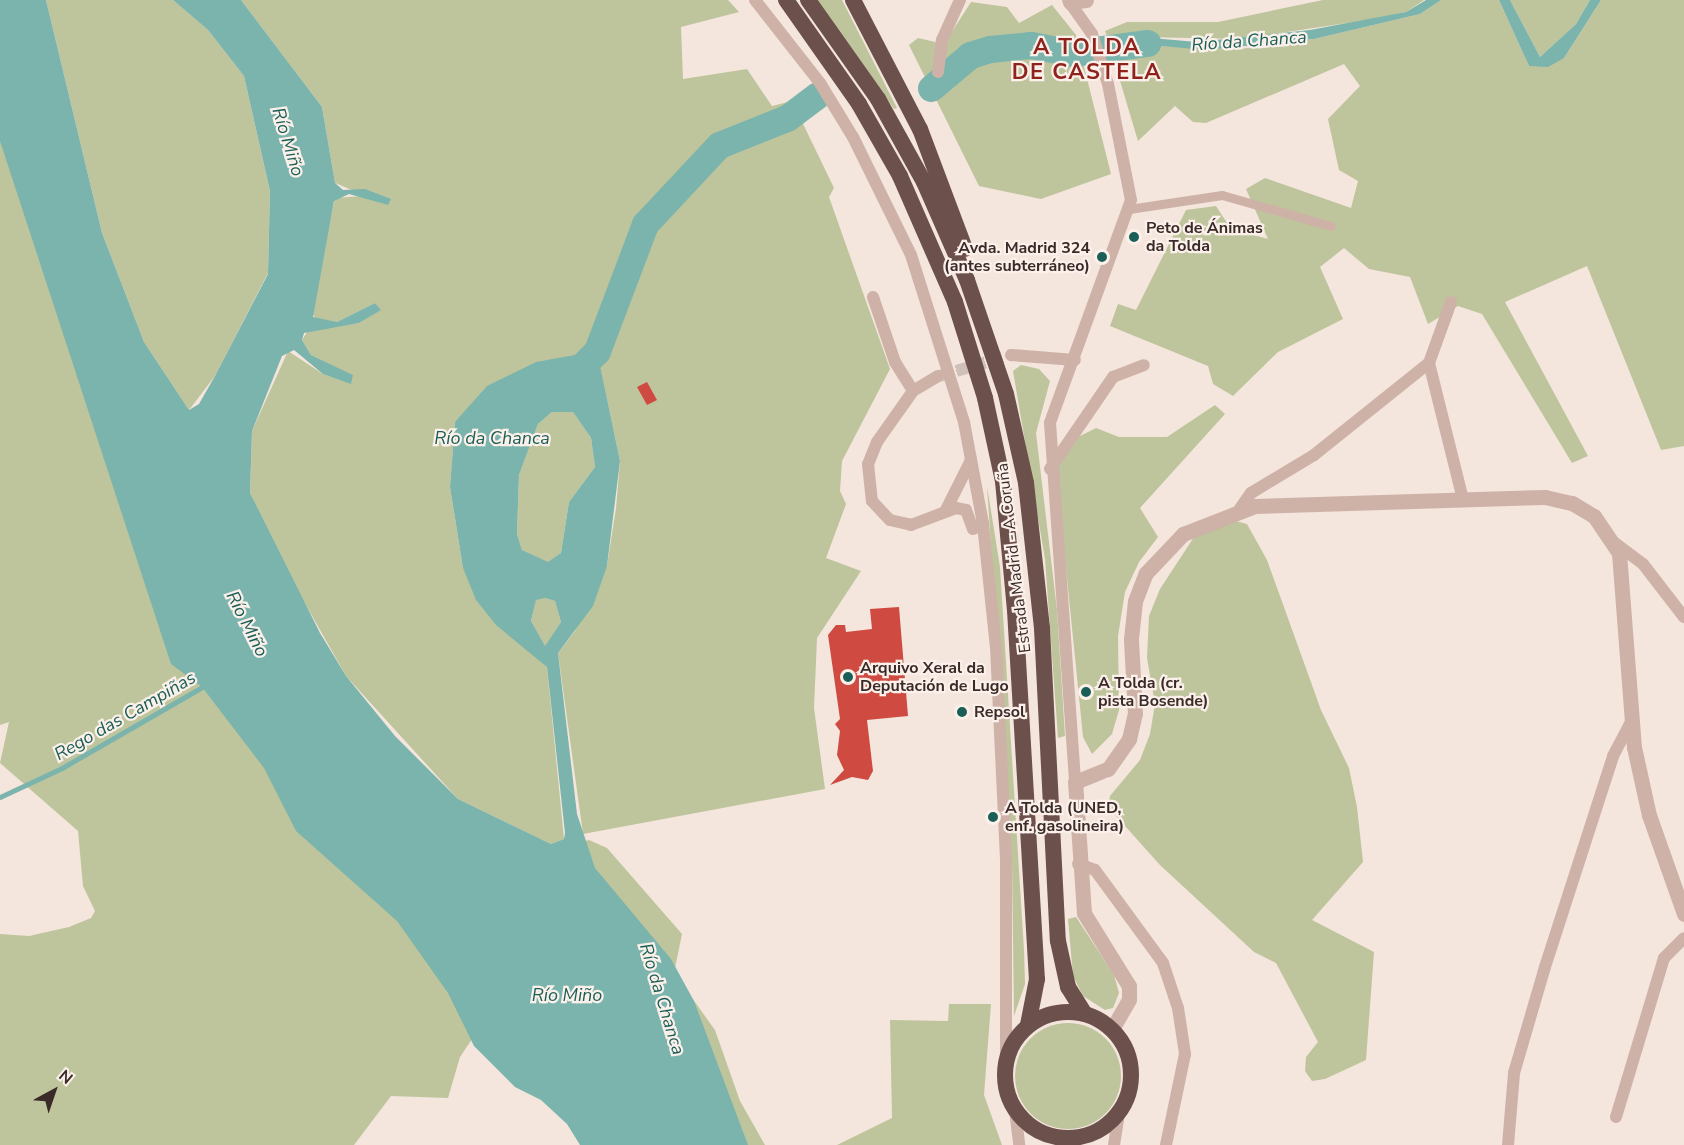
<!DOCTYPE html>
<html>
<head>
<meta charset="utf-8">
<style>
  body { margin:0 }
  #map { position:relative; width:1684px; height:1145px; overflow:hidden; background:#f4e5dd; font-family:"Nunito Sans",sans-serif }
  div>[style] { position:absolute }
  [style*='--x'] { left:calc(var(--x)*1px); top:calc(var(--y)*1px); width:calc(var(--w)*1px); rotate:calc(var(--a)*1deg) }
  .green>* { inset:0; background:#bec59c }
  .round { border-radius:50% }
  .water>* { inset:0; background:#7ab4ac }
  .stream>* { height:4.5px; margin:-2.25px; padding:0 2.25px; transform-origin:2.25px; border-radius:2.25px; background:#7ab4ac }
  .river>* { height:27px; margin:-13.5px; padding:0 13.5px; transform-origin:13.5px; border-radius:13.5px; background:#7ab4ac }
  .building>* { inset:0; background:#cf4a40 }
  .minor-tunnel>* { height:12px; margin-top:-6px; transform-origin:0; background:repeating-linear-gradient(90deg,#cfc0b9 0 12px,transparent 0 18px) }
  .pedestrian>* { height:9px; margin:-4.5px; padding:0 4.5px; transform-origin:4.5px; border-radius:4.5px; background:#ceb2a8 }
  .minor>* { height:12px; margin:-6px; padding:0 6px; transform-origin:6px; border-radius:6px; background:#ceb2a8 }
  .tertiary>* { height:15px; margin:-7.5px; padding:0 7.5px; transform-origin:7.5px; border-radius:7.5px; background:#ceb2a8 }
  .trunk>* { height:16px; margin:-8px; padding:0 8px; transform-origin:8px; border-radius:8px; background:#6c504c }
  .trunk>.ring { margin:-8px; padding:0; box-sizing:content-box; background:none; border:16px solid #6c504c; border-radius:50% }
  .dots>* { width:16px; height:16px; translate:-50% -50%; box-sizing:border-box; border:3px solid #fbf0ea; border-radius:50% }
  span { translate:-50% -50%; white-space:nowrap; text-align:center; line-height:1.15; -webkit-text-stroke:4.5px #fbf0ea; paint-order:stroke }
  .poi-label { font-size:16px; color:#3a2b29; font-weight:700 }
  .left { translate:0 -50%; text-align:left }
  .right { translate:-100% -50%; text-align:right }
  .street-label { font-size:16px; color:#3a2b29 }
  .water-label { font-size:18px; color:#1a5f57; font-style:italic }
  .district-label { font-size:22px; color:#8f221b; font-weight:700; letter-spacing:1.5px }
  .north { position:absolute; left:24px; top:1061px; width:60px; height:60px; -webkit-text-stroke:4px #fbf0ea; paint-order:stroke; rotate:40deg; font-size:16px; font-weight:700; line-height:24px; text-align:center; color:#3a2b29 }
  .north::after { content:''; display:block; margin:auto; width:21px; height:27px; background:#3a2b29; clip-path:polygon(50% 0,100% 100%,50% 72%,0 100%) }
</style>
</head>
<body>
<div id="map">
  <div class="green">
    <i style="clip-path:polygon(46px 0,173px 0,208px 30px,244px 76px,270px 191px,268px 273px,215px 376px,189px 410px,144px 342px,102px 233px)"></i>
    <i style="clip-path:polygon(241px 0,728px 0,739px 12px,681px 27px,683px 79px,747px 69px,772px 106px,792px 101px,834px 188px,829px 197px,890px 369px,842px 461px,840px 491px,846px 504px,826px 558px,861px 571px,817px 638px,814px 708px,825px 789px,583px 834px,558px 653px,575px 631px,607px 566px,616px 508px,620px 461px,597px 352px,455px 422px,450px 487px,463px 568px,547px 667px,564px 839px,551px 844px,458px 799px,346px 676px,276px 552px,250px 493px,252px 431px,288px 351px,323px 374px,351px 383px,352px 375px,311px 355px,302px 340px,309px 329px,359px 323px,380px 310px,375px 303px,337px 322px,317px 321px,311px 311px,335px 198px,363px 196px,388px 205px,335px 183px,322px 107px)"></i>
    <i style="clip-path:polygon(816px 0,842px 0,897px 108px,894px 109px)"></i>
    <i style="clip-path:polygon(1323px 0,1424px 0,1406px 12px,1374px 19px,1240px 39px,1140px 37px,1111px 48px,1105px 31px,1127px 22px,1218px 22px)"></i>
    <i style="clip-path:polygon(1441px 0,1499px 0,1529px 66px,1564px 58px,1601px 0,1684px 0,1684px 446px,1661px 450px,1587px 266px,1505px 302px,1588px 456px,1572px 463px,1482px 314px,1458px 306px,1428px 324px,1410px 277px,1369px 269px,1344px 248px,1320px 267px,1343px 319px,1278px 352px,1233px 396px,1213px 384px,1208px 366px,1110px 326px,1118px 304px,1136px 310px,1186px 210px,1216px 206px,1231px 229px,1268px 239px,1246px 189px,1265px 178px,1351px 208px,1358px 181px,1339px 170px,1328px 119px,1360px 86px,1344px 64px,1206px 123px,1193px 122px,1175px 106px,1138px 141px,1112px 54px,1161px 46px,1240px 49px,1314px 39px,1420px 14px)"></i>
    <i style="clip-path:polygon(1510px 0,1590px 0,1576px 24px,1540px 57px)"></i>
    <i style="clip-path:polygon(971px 2px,1007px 7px,1019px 23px,1052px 5px,1076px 35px,1111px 174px,1041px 199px,979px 186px,909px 45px,918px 38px,944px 44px)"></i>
    <i style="clip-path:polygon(0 134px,482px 1024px,460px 1057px,448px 1098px,391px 1096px,354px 1145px,0 1145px,0 934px,29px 936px,69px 927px,91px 918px,95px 911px,83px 886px,78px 831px,0 763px,9px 722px,0 725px)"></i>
    <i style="clip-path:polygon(1021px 365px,1039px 369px,1050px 381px,1036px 433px,1057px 610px,1065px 736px,1058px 738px,1045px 559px,1013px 371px)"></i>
    <i style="clip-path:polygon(1215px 405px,1225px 414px,1140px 508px,1158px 537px,1139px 562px,1125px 592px,1118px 636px,1119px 710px,1112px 734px,1092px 754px,1083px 737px,1054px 449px,1096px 428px,1119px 437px,1167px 437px)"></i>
    <i style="clip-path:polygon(552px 412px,573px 412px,591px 438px,595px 467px,569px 502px,561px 553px,548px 563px,522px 550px,517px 534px,519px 475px,538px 424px)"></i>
    <i style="clip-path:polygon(987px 486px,1000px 567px,1024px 950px,1025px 984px,1014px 1016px,1012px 864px)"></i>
    <i style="clip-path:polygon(1232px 520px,1247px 524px,1267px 560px,1321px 710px,1349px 768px,1357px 807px,1363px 862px,1312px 920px,1374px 952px,1366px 1060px,1325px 1079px,1312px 1081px,1305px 1071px,1306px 1057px,1318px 1042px,1276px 963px,1254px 952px,1160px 865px,1108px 807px,1110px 796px,1140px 760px,1150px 734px,1155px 704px,1147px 658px,1149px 616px,1160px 589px,1196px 534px)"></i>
    <i style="clip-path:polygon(545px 598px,555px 601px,561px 622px,545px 647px,531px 621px,536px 599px)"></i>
    <i style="clip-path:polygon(589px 840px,607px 848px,682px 934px,674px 973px,715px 1030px,740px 1101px,765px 1145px,726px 1145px,572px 844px)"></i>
    <i style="clip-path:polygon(1076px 917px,1114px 975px,1119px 993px,1113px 1008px,1105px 1010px,1083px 996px,1073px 976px,1068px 919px)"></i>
    <i style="clip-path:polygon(949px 1004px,991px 1004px,984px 1095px,1002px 1145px,837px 1145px,892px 1118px,890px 1020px,948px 1021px)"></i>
    <i class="round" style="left:1015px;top:1023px;width:106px;height:106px"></i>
  </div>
  <div class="water">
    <i style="clip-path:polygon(evenodd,0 0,46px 0,102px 233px,144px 342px,189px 410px,199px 404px,215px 376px,268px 274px,270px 191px,244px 76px,208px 30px,173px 0,241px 0,322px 107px,335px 183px,343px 190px,365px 189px,391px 199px,388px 205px,349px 194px,334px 201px,313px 317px,337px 322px,375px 303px,381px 310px,359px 323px,304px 333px,302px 340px,311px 355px,353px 375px,351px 384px,323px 374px,294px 350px,282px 356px,252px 431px,250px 493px,320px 633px,346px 676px,395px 736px,458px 799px,551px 844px,564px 839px,565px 833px,547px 667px,496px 625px,476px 600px,463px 568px,450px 487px,455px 422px,487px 386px,536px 362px,597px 351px,620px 461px,607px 566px,593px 606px,558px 653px,577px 814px,595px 868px,671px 959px,694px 1001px,748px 1145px,580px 1145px,567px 1124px,541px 1100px,515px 1087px,474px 1046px,448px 993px,397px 921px,296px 831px,264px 768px,202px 687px,171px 664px,0 141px,0 0,552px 412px,573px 412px,591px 438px,595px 467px,569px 502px,561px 553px,548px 562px,522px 550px,517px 534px,519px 475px,538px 424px,552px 412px,0 0,545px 598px,555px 601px,561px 622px,545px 646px,531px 621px,536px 600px,545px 598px)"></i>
    <i style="clip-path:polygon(1426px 0,1441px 0,1420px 14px,1314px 39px,1206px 50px,1161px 46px,1112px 54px,1111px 48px,1140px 37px,1197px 42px,1310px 30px,1406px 12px)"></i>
    <i style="clip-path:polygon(1499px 0,1510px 0,1540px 57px,1576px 24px,1590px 0,1601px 0,1564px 58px,1548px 67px,1529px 66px)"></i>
  </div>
  <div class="stream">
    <i style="--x:0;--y:797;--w:68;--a:-25.1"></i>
    <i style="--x:62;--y:768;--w:166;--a:-30"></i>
  </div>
  <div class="river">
    <i style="--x:931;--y:88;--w:51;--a:-40.2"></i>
    <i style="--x:970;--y:55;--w:21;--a:-17"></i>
    <i style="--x:990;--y:49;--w:41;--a:-5.6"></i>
    <i style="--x:1031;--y:45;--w:43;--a:10.8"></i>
    <i style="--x:1073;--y:53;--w:75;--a:-7.7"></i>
    <i style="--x:571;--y:377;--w:37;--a:-45"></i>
    <i style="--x:597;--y:351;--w:136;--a:-69.3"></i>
    <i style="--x:645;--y:224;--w:108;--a:-46.9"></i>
    <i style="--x:719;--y:145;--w:73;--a:-21.7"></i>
    <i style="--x:787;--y:118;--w:38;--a:-37"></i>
  </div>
  <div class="building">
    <i style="clip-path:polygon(647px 382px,657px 400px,647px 405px,637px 387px)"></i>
    <i style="clip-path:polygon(899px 607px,908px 716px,867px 720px,873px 771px,868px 780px,852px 777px,830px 785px,844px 770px,837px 755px,840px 731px,835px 724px,840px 719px,828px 635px,836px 625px,845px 625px,846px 632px,872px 629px,870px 609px)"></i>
  </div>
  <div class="minor-tunnel">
    <i style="--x:939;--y:376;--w:75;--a:-16.3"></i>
  </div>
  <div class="pedestrian">
    <i style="--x:1129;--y:209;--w:94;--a:-8.6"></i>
    <i style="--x:1222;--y:195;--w:113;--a:15.9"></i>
  </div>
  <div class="minor">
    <i style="--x:755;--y:0;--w:105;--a:51.9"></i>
    <i style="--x:820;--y:83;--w:63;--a:58.6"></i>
    <i style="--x:853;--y:137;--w:131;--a:63.8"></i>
    <i style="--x:911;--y:255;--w:175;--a:72.4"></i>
    <i style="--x:964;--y:422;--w:104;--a:79.4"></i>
    <i style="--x:983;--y:524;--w:124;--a:84"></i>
    <i style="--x:996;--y:647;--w:213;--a:87.3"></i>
    <i style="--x:1006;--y:860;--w:200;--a:90"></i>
    <i style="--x:1068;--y:0;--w:42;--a:54.8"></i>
    <i style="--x:1092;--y:34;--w:52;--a:72.3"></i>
    <i style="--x:1108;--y:84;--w:118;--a:78.8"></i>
    <i style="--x:1131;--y:200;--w:237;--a:110"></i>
    <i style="--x:1050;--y:423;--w:360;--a:86"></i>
    <i style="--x:938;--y:72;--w:32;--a:-83"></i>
    <i style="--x:942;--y:40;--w:44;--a:-65.8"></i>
    <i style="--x:873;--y:297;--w:69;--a:71.3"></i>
    <i style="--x:895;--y:362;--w:34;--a:58"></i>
    <i style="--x:1011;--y:355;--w:64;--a:4.5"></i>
    <i style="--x:1429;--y:363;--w:140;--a:76"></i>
    <i style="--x:938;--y:376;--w:29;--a:149"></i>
    <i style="--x:913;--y:391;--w:62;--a:125.2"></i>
    <i style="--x:877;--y:442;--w:24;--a:112"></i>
    <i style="--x:868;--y:464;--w:37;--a:84"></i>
    <i style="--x:872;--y:501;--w:26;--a:47"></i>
    <i style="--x:890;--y:520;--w:22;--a:13"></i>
    <i style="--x:911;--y:525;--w:48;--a:-20.7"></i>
    <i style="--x:956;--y:508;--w:10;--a:11"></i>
    <i style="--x:966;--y:510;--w:20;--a:70"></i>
    <i style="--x:973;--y:529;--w:11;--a:-27"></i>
    <i style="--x:1050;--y:469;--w:112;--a:-55.6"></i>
    <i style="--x:1113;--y:377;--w:33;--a:-21"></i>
    <i style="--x:946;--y:510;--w:56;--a:-63.4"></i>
    <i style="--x:1239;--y:510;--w:21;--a:-55"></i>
    <i style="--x:1251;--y:493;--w:74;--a:-31.1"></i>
    <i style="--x:1314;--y:455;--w:147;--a:-38.7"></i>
    <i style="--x:1429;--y:363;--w:65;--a:-70.2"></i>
    <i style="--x:1615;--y:543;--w:35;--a:37"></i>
    <i style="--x:1643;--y:564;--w:67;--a:52.3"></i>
    <i style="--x:1078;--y:864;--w:18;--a:19"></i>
    <i style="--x:1095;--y:870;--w:115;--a:53.8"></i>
    <i style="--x:1163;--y:963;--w:47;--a:71.6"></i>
    <i style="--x:1178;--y:1008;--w:47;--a:81.3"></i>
    <i style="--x:1185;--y:1054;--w:93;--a:101.8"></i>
    <i style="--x:1015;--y:1110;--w:35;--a:83"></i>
    <i style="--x:1616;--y:1117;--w:166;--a:-73.2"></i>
    <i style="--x:1664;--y:958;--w:28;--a:-45"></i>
    <i style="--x:1114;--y:1145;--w:32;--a:-81"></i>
    <i style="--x:1508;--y:1145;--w:72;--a:-85.2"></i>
    <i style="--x:1514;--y:1073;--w:110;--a:-73.7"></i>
    <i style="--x:1545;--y:967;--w:222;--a:-72.1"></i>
    <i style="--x:1613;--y:756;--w:41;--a:-62.2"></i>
  </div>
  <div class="tertiary">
    <i style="--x:1070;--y:2;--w:16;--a:-7"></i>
    <i style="--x:1112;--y:1029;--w:34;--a:-60"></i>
    <i style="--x:1129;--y:999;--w:13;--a:-90"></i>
    <i style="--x:1129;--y:986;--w:86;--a:-121.7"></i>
    <i style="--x:1084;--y:913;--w:131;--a:-93.9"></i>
    <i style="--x:1075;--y:782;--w:35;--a:-22"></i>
    <i style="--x:1108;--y:769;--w:37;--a:-55"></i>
    <i style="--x:1129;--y:739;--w:26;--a:-77"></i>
    <i style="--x:1135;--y:714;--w:75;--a:-93.1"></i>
    <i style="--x:1131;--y:639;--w:38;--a:-84"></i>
    <i style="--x:1135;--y:601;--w:30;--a:-69"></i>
    <i style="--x:1146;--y:573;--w:54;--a:-46.5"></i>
    <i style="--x:1183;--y:534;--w:77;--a:-21.3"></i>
    <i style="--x:1255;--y:506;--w:290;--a:-1.8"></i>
    <i style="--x:1545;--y:497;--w:28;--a:13"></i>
    <i style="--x:1572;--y:503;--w:26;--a:31"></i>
    <i style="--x:1594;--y:516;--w:45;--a:56"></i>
    <i style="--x:1619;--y:553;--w:195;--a:85.6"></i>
    <i style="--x:1634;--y:747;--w:70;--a:77.6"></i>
    <i style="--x:1649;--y:815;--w:105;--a:70.5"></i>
  </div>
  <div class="trunk">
    <i style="--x:786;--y:0;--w:127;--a:54.9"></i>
    <i style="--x:859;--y:104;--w:83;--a:60.3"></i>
    <i style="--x:900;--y:176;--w:137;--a:66.4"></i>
    <i style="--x:955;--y:302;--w:101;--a:72.6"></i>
    <i style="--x:985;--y:398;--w:85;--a:77.8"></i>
    <i style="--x:1003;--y:481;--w:130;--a:84.7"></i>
    <i style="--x:1015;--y:610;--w:370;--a:86.6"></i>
    <i style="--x:1037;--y:979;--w:47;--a:101.1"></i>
    <i style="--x:808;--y:0;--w:121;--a:54.7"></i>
    <i style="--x:878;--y:99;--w:95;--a:61"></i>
    <i style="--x:924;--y:182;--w:107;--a:66.3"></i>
    <i style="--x:967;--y:280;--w:120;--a:71.1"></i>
    <i style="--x:1006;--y:394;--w:91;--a:77.3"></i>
    <i style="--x:1026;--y:483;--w:146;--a:83.7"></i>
    <i style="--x:1042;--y:628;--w:313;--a:87.1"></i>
    <i style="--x:1058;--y:941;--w:47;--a:77.7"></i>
    <i style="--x:1068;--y:987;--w:31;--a:58"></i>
    <i style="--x:853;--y:0;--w:145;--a:62.6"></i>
    <i style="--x:920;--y:129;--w:128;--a:69.4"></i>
    <i class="ring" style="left:1005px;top:1012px;width:110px;height:110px"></i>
  </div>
  <div class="dots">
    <i style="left:1134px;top:237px;background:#1a5f57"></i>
    <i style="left:1102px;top:257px;background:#1a5f57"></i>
    <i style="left:848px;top:677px;background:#1a5f57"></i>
    <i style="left:1086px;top:692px;background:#1a5f57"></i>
    <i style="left:962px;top:712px;background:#1a5f57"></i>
    <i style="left:993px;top:817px;background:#1a5f57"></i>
  </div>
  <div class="poi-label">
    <span class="left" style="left:1146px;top:237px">Peto de Ánimas<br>da Tolda</span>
    <span class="right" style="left:1090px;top:257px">Avda. Madrid 324<br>(antes subterráneo)</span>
    <span class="left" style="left:860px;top:677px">Arquivo Xeral da<br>Deputación de Lugo</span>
    <span class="left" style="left:1098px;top:692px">A Tolda (cr.<br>pista Bosende)</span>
    <span class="left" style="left:974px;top:712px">Repsol</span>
    <span class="left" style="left:1005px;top:817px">A Tolda (UNED,<br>enf. gasolineira)</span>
  </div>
  <div class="street-label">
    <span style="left:1014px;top:558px;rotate:-97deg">Estrada Madrid - A Coruña</span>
  </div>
  <div class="water-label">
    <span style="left:1249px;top:41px;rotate:-4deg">Río da Chanca</span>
    <span style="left:288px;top:142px;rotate:73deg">Río Miño</span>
    <span style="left:492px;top:438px">Río da Chanca</span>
    <span style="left:247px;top:624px;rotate:63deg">Río Miño</span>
    <span style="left:125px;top:716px;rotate:-30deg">Rego das Campiñas</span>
    <span style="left:567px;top:995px">Río Miño</span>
    <span style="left:662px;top:999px;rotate:73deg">Río da Chanca</span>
  </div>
  <div class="district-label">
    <span style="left:1087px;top:60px">A TOLDA<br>DE CASTELA</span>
  </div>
  <div class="north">N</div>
</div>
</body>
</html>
